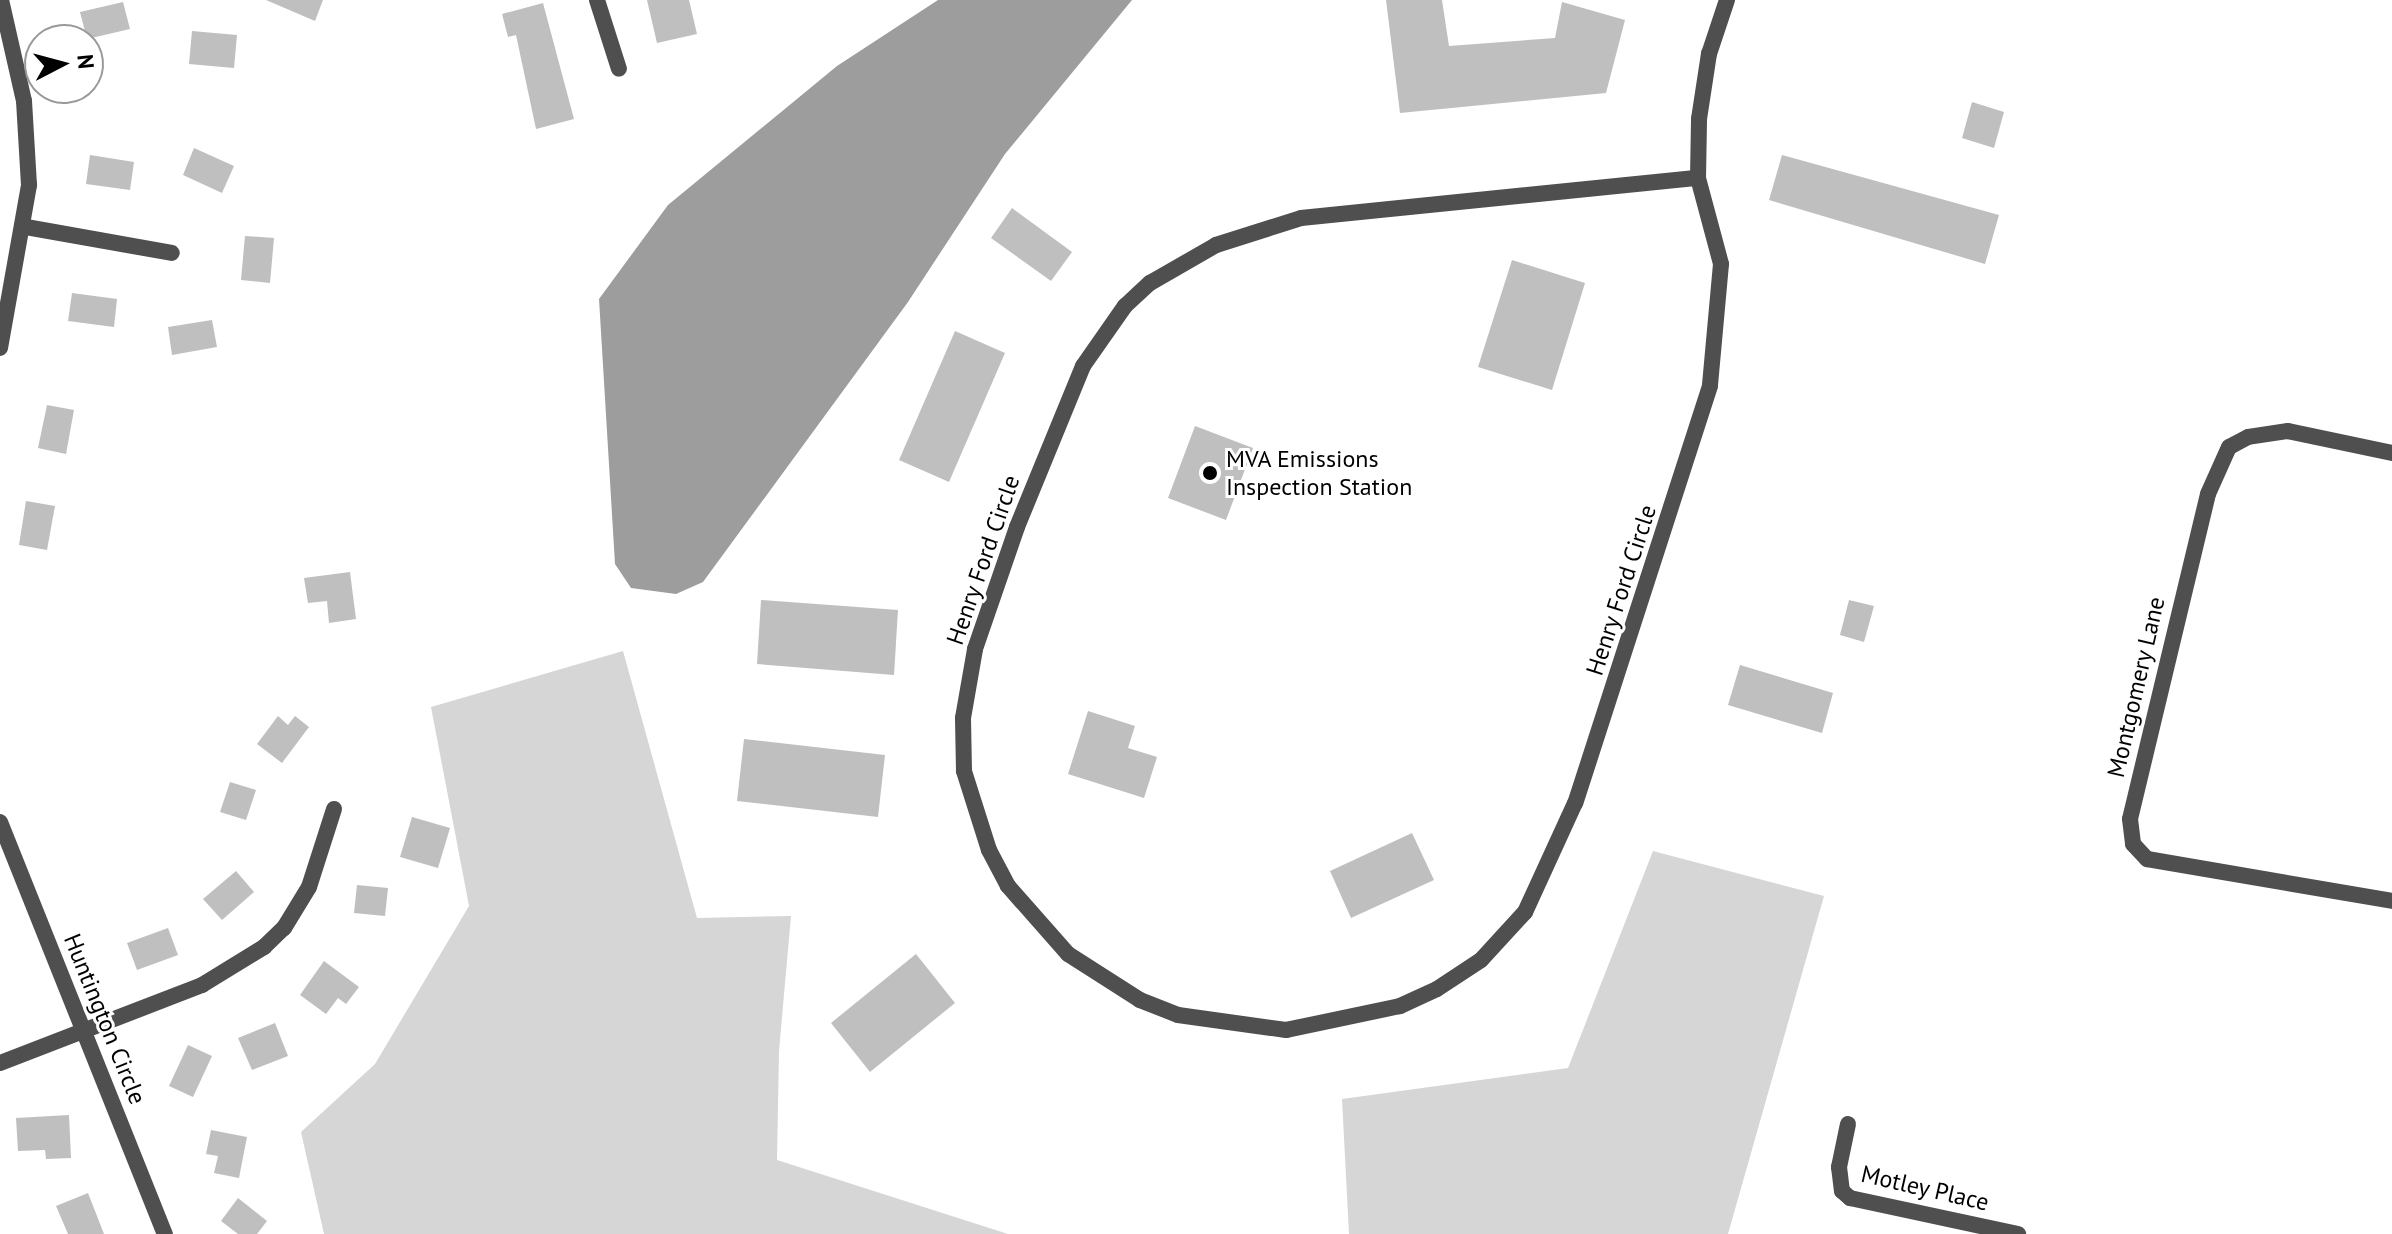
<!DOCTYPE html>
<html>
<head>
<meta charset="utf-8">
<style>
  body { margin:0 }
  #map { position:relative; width:2392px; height:1234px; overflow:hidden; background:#fff; font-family:"PT Sans",sans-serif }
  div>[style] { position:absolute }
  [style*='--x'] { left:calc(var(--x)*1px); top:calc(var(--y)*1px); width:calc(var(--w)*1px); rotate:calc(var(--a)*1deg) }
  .green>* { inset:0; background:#d6d6d6 }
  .water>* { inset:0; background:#9d9d9d }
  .building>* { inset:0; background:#bfbfbf }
  .street>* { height:16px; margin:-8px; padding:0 8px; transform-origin:8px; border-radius:8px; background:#4f4f4f }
  .dots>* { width:22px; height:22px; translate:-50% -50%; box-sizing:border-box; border:4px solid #fff; border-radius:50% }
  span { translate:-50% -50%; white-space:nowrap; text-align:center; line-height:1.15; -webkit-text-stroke:6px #fff; paint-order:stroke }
  .poi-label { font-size:24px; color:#000 }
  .left { translate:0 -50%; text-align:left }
  .street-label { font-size:24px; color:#000 }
  .north { position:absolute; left:24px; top:24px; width:80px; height:80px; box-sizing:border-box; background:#fff; border:2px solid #999; border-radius:50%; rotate:84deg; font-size:22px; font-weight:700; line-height:32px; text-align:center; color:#000 }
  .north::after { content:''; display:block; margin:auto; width:28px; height:36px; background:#000; clip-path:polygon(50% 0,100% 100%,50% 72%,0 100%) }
</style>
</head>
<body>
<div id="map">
  <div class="green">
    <i style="clip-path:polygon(623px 651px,697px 918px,791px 916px,779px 1051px,777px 1160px,1008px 1234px,324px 1234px,301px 1132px,375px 1064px,469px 906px,431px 707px)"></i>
    <i style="clip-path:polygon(1653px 851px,1824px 896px,1728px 1234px,1349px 1234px,1342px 1099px,1568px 1068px)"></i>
  </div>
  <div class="water">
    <i style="clip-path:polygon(938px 0,1132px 0,1005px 154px,908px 302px,703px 582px,676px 594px,631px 588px,615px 564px,599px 299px,668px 205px,837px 66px)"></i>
  </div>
  <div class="building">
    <i style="clip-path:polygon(266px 0,323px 0,315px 21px)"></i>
    <i style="clip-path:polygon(647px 0,689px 0,697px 34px,657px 43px)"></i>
    <i style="clip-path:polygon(1386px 0,1442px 0,1449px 46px,1555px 38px,1562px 2px,1625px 20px,1606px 93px,1400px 113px)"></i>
    <i style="clip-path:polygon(123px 2px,130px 29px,87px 39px,80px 12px)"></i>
    <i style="clip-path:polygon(543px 3px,574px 119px,536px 129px,516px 35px,508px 37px,502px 14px)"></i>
    <i style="clip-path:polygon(192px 31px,237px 35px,234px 68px,189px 64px)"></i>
    <i style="clip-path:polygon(1972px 102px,2004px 112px,1994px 148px,1962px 138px)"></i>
    <i style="clip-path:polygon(194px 148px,234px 166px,222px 193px,183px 175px)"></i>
    <i style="clip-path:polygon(90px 155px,134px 162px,130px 190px,86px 184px)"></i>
    <i style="clip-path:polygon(1782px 155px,1999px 215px,1985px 264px,1769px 200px)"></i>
    <i style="clip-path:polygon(1012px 208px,1072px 252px,1051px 281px,991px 238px)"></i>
    <i style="clip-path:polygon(245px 236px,274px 238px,270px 283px,241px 280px)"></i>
    <i style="clip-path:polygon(1512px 260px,1585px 283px,1552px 390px,1478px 367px)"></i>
    <i style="clip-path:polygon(72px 293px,117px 299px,114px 327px,68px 321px)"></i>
    <i style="clip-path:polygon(212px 320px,217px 347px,172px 355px,168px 327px)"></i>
    <i style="clip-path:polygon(955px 331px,1005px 353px,949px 482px,899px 460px)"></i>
    <i style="clip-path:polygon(47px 405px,74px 410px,66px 454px,38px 448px)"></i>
    <i style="clip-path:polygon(1195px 426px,1253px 448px,1226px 520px,1168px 498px)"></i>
    <i style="clip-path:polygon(26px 501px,55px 506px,47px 550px,19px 545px)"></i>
    <i style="clip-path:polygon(350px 572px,356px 619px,329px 623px,327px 601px,308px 603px,304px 578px)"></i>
    <i style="clip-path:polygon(761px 600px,898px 610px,894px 675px,757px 664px)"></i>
    <i style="clip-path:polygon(1849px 600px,1874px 606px,1864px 642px,1840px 635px)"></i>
    <i style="clip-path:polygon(1740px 665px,1833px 693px,1822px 733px,1728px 705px)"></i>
    <i style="clip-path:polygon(1088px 711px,1135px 726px,1128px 748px,1157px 757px,1144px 798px,1068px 774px)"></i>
    <i style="clip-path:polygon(278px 716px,288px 725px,295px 716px,309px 727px,282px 763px,257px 744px)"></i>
    <i style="clip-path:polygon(744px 739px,885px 755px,878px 817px,737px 801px)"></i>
    <i style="clip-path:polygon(230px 782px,256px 790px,246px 820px,220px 812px)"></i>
    <i style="clip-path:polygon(412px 817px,450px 828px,438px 868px,400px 857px)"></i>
    <i style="clip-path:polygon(1412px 833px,1434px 880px,1351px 918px,1330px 871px)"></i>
    <i style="clip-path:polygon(236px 871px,254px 892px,222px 920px,203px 899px)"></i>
    <i style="clip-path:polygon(357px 885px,388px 888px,385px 916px,354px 913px)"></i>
    <i style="clip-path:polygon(168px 928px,178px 955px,137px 970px,127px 943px)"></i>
    <i style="clip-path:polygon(916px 954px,955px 1003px,870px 1072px,831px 1023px)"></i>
    <i style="clip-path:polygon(324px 961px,359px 987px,346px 1004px,338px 998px,326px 1014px,300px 995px)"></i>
    <i style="clip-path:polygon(275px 1023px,288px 1056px,252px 1070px,238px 1038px)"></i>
    <i style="clip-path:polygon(188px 1045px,212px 1056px,193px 1097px,169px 1086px)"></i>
    <i style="clip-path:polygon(69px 1115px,71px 1158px,46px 1159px,45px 1150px,18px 1151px,16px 1118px)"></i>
    <i style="clip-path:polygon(211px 1130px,247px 1137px,239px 1178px,214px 1173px,218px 1156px,206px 1154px)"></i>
    <i style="clip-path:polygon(88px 1193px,104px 1234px,68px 1234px,56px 1206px)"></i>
    <i style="clip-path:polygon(238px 1198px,267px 1221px,257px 1234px,238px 1234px,221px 1221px)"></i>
  </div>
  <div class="street">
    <i style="--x:597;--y:0;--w:72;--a:72.3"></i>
    <i style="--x:1698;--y:178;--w:89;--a:75"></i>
    <i style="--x:1721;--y:264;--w:122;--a:95.2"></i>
    <i style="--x:1710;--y:386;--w:438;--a:107.9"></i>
    <i style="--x:1575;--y:803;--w:120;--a:114.6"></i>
    <i style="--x:1525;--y:912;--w:65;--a:132.5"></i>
    <i style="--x:1481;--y:960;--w:53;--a:146.6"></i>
    <i style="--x:1437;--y:989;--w:41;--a:155.3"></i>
    <i style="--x:1400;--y:1006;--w:116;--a:168.1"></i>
    <i style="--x:1286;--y:1030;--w:109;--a:-172.1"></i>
    <i style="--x:1178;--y:1015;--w:41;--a:-158.5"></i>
    <i style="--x:1140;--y:1000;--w:85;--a:-147.4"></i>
    <i style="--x:1068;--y:954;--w:91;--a:-131.4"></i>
    <i style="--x:1008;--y:886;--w:41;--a:-117.8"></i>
    <i style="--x:989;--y:850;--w:83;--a:-107.6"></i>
    <i style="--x:964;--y:771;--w:53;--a:-91.1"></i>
    <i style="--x:963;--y:718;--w:70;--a:-80.1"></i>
    <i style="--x:975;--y:649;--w:129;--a:-71"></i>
    <i style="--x:1017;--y:527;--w:174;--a:-67.7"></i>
    <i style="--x:1083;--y:366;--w:73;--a:-55"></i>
    <i style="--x:1125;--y:306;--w:34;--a:-43"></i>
    <i style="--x:1150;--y:283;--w:76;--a:-29.9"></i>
    <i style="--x:1216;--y:245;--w:89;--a:-17.6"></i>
    <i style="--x:1301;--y:218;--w:399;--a:-5.8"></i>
    <i style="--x:1698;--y:178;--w:59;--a:-89"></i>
    <i style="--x:1699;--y:119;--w:66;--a:-81.3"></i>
    <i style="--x:1709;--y:54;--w:57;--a:-71.6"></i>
    <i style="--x:26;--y:227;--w:148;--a:10.1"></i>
    <i style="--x:0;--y:348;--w:166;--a:-79.9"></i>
    <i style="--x:29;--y:185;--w:84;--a:-93.4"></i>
    <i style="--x:24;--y:101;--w:104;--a:-102.8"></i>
    <i style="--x:2392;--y:453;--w:106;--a:-168.1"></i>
    <i style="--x:2288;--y:431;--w:40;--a:171.5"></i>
    <i style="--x:2248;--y:437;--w:21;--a:152"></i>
    <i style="--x:2229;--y:447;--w:51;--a:114.1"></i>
    <i style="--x:2208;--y:494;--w:334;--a:103.5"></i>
    <i style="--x:2130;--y:819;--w:25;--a:83"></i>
    <i style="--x:2133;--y:844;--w:21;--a:47"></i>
    <i style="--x:2147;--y:859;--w:249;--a:9.7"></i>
    <i style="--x:0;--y:822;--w:444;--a:68.2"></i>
    <i style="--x:0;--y:1063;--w:217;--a:-21.1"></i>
    <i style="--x:202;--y:985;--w:73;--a:-31.5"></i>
    <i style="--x:264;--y:947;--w:28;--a:-44"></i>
    <i style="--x:284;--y:928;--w:48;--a:-58.6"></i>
    <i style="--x:309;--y:887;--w:82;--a:-72.2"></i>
    <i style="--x:1848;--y:1124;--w:44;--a:101.8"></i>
    <i style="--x:1839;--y:1167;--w:24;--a:83"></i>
    <i style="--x:1842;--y:1191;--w:11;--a:41"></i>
    <i style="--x:1850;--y:1198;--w:172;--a:12.1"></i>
  </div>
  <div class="dots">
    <i style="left:1210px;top:473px;background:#000"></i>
  </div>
  <div class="poi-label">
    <span class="left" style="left:1226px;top:473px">MVA Emissions<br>Inspection Station</span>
  </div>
  <div class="street-label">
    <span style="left:983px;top:560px;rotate:-71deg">Henry Ford Circle</span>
    <span style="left:1621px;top:590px;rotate:-72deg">Henry Ford Circle</span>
    <span style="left:2136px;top:687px;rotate:-77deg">Montgomery Lane</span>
    <span style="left:105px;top:1019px;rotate:68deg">Huntington Circle</span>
    <span style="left:1925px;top:1188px;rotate:13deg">Motley Place</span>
  </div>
  <div class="north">N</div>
</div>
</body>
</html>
